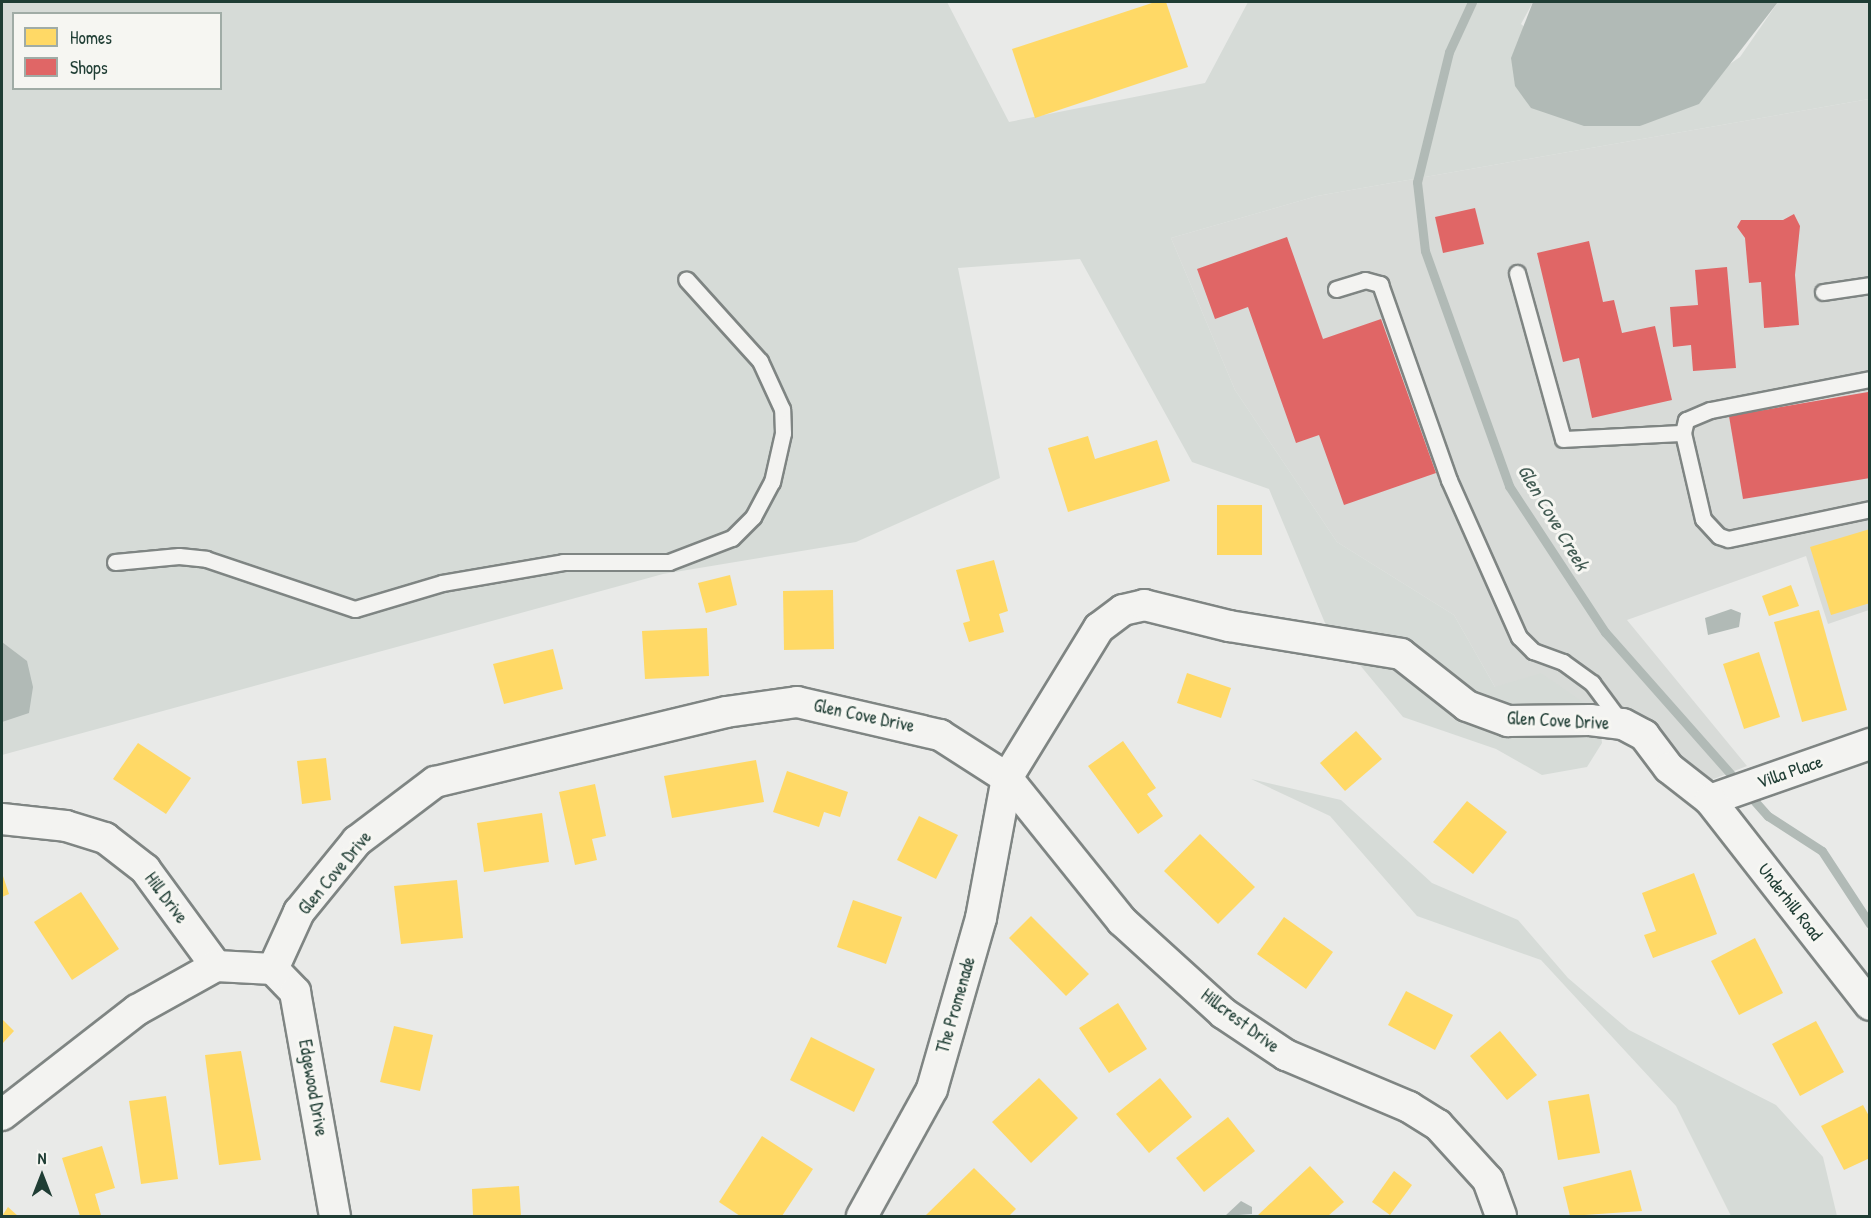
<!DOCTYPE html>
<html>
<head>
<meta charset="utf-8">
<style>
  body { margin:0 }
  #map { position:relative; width:1871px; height:1218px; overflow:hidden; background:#e9eae8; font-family:"Patrick Hand",sans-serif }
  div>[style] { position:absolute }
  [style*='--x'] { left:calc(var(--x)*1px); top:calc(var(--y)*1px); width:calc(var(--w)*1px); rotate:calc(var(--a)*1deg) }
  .built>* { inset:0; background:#d8dbd8 }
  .green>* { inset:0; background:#d6dbd7 }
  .water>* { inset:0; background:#b1bab6 }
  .homes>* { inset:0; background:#ffd966 }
  .shops>* { inset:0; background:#e06666 }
  .stream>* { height:9px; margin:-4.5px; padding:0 4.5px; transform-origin:4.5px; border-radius:4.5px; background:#b1bab6 }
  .roads { filter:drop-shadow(2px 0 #7f8583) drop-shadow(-2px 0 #7f8583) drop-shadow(0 2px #7f8583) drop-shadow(0 -2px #7f8583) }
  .service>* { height:15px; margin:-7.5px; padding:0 7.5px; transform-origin:7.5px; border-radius:7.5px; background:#f3f3f1 }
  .minor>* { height:30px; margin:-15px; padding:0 15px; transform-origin:15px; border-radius:15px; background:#f3f3f1 }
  span { translate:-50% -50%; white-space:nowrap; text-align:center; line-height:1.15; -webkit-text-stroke:6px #f6f6f2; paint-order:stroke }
  .street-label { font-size:18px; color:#1f3d34 }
  .water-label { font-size:20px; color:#445c54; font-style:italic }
  .frame { position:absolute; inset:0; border:3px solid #1f3d34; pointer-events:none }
  .legend { position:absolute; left:12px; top:12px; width:210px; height:78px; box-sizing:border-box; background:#f6f6f2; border:2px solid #a0aca6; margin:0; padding:8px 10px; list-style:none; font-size:18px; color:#1f3d34 }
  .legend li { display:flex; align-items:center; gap:12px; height:30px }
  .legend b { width:30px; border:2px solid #a0aca6 }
  .north { position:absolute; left:12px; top:1146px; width:60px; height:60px; -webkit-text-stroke:4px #f6f6f2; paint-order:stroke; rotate:0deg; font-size:16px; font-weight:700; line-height:24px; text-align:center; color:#1f3d34 }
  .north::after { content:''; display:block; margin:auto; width:21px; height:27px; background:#1f3d34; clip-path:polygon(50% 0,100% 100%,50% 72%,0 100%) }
</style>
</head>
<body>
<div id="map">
  <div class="built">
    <i style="clip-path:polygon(1869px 99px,1869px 610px,1828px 624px,1806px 556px,1627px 620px,1747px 766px,1711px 780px,1639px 728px,1495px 687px,1454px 615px,1337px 542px,1235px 390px,1171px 238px,1317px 196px)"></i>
  </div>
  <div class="green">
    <i style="clip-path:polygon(evenodd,2px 2px,947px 2px,1009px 122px,1205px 83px,1248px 2px,1533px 2px,1521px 24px,1640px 126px,1740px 57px,1778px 2px,1869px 2px,1869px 99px,1317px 196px,1171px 238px,1235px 390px,1337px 542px,1454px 615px,1495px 687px,1541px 673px,1599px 713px,1602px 743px,1587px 767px,1542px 775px,1496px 749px,1403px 717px,1325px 623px,1269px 489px,1192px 462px,1080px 259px,958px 268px,1000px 478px,856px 542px,663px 574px,2px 755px,2px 2px,14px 14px,220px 14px,220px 88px,14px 88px,14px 14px)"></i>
    <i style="clip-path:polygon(1251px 779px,1341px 800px,1432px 883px,1518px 920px,1568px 978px,1629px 1030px,1776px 1105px,1823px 1157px,1837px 1216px,1731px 1216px,1676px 1106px,1541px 960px,1417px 916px,1330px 816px)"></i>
  </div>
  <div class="water">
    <i style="clip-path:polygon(1533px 2px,1778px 2px,1699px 104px,1640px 126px,1584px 126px,1531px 108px,1515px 86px,1511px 58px)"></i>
    <i style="clip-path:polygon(1731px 609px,1741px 613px,1739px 627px,1708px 635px,1705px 618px)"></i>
    <i style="clip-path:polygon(2px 642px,27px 661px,33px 687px,29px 713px,2px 722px)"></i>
    <i style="clip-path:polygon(1241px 1201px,1252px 1207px,1252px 1214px,1225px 1216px)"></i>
  </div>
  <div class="homes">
    <i style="clip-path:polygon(1155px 2px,1166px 2px,1188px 67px,1035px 118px,1012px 49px)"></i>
    <i style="clip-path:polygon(1088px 436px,1095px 459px,1157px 440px,1170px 481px,1068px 512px,1048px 448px)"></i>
    <i style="clip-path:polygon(1217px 505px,1262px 505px,1262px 555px,1217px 555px)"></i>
    <i style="clip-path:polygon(1870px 529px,1870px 603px,1831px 615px,1810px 547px)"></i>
    <i style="clip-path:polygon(994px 560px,1008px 611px,999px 614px,1004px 632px,969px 642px,963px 623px,970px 621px,956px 570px)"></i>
    <i style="clip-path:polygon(730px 575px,737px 605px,706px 613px,698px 583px)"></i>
    <i style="clip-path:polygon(1791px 585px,1799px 606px,1769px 616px,1762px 596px)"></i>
    <i style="clip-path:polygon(833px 590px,834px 649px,784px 650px,783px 591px)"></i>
    <i style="clip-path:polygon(1819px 610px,1847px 710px,1802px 722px,1774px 622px)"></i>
    <i style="clip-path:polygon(707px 628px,709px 676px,645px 679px,642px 631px)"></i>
    <i style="clip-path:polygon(553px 649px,563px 689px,504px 704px,493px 664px)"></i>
    <i style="clip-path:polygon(1759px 652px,1780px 717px,1744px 729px,1723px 664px)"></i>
    <i style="clip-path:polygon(1187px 673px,1231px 688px,1221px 718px,1177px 703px)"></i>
    <i style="clip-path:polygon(1356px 731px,1382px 759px,1345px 791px,1320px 763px)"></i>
    <i style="clip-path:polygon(1123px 741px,1156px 788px,1147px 794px,1163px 816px,1138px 834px,1088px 766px)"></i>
    <i style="clip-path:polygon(138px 743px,191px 778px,166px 814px,113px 779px)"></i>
    <i style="clip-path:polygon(326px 758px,331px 800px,302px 804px,297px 761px)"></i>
    <i style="clip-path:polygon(756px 760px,764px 802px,672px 818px,664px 776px)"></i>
    <i style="clip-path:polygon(787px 771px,848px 792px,840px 817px,824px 812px,819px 827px,773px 812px)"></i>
    <i style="clip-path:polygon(595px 784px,606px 836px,592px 839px,597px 860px,575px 865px,559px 792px)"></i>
    <i style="clip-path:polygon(1467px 801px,1507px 832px,1473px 874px,1433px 842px)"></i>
    <i style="clip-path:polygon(542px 813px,549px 862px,484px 872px,477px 823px)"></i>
    <i style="clip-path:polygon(919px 816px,958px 835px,936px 879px,897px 860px)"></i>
    <i style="clip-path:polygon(1200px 834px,1255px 887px,1218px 924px,1164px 871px)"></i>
    <i style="clip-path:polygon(2px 873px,9px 894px,2px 897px)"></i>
    <i style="clip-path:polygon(1694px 873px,1717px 934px,1653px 958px,1644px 935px,1656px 931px,1642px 893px)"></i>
    <i style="clip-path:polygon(457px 880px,463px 938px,401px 944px,394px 886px)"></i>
    <i style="clip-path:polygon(81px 892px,119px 949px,72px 980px,34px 922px)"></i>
    <i style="clip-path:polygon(853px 900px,902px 917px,886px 964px,837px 947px)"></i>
    <i style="clip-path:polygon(1031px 916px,1089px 974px,1066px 996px,1009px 938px)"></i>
    <i style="clip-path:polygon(1284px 917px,1333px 952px,1306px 989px,1257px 954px)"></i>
    <i style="clip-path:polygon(1755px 938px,1783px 993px,1739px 1015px,1711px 961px)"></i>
    <i style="clip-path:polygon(1406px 991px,1453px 1015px,1435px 1050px,1388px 1025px)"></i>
    <i style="clip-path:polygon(1118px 1003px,1147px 1049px,1109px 1073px,1079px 1028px)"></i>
    <i style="clip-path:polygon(2px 1019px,14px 1031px,2px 1044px)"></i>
    <i style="clip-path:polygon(1816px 1021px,1844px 1072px,1800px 1096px,1772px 1044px)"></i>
    <i style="clip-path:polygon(394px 1026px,433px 1035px,420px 1091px,380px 1082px)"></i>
    <i style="clip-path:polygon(1500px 1031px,1537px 1075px,1507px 1100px,1470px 1056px)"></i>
    <i style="clip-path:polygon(811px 1037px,875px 1069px,854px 1112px,790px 1080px)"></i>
    <i style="clip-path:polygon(241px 1051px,261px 1160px,219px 1165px,205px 1055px)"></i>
    <i style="clip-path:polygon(1039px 1078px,1078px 1118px,1031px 1163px,992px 1122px)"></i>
    <i style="clip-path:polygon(1160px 1078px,1192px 1117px,1149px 1153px,1116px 1114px)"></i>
    <i style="clip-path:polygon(1589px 1094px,1600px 1153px,1558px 1160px,1548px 1101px)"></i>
    <i style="clip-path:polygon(166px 1096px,178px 1179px,141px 1184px,129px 1101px)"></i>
    <i style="clip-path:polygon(1863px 1105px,1870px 1118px,1870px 1158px,1844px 1170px,1821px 1126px)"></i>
    <i style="clip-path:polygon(1228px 1117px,1255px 1151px,1204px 1192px,1176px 1158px)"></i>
    <i style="clip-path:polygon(762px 1136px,813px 1169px,782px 1216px,740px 1216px,719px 1202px)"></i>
    <i style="clip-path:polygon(102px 1146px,115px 1188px,95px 1194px,101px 1215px,80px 1216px,62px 1158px)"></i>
    <i style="clip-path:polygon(1310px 1166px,1344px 1202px,1328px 1216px,1257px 1216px)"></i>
    <i style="clip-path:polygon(974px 1168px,1016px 1209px,1009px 1216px,925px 1216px)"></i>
    <i style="clip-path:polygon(1631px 1170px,1642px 1211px,1570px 1216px,1563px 1187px)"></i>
    <i style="clip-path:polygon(1394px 1171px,1412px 1185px,1390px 1215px,1372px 1202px)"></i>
    <i style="clip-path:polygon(519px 1186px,521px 1216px,473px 1216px,472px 1189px)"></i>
    <i style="clip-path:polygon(8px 1207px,18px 1216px,2px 1216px)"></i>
  </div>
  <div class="shops">
    <i style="clip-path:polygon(1475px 208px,1484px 244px,1443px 253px,1435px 217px)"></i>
    <i style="clip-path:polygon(1794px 214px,1800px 226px,1795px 275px,1799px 325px,1764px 328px,1761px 282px,1749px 283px,1745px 238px,1737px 227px,1741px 220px,1783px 220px)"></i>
    <i style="clip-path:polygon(1287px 237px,1323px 339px,1381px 319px,1436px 473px,1344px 505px,1319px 435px,1296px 443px,1248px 307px,1215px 319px,1197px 269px)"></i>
    <i style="clip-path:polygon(1589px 241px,1603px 302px,1614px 300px,1622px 333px,1655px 326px,1672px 400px,1592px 418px,1579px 358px,1563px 362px,1537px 253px)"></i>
    <i style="clip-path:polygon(1727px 267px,1736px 368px,1693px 371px,1691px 345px,1673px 347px,1670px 307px,1698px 305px,1695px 270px)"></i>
    <i style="clip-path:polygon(1868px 392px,1870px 478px,1743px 499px,1729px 416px)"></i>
  </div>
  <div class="stream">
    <i style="--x:1472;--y:2;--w:55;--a:114.7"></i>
    <i style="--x:1449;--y:52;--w:134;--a:103.8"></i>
    <i style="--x:1417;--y:182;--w:69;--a:83.4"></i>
    <i style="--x:1425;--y:251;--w:250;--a:70.3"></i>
    <i style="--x:1509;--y:486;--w:175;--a:56.7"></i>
    <i style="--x:1605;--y:632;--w:246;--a:48.5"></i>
    <i style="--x:1768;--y:816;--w:64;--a:32.9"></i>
    <i style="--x:1822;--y:851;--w:87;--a:56.7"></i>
  </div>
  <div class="roads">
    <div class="service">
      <i style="--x:1517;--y:273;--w:172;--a:74.5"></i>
      <i style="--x:1563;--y:439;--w:120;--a:-2.9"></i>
      <i style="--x:1336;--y:289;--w:30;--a:-17"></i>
      <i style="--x:1365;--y:280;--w:16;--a:15"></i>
      <i style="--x:1380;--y:284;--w:208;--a:70.6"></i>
      <i style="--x:1449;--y:480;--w:172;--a:66"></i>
      <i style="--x:1519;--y:637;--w:20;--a:45"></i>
      <i style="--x:1533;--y:651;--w:32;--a:20"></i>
      <i style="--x:1563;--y:662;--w:36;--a:36"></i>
      <i style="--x:1592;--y:683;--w:49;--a:53.4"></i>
      <i style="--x:1823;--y:292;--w:48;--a:-8.5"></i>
      <i style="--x:1870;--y:379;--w:163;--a:169"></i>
      <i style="--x:1710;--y:410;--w:26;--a:157"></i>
      <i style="--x:1686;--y:420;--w:13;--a:103"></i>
      <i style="--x:1683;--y:433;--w:88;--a:76.9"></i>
      <i style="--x:1703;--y:519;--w:23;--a:47"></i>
      <i style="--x:1719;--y:536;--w:9;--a:18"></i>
      <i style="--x:1728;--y:539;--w:145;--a:-11.9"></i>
      <i style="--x:115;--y:562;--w:64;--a:-5.4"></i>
      <i style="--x:179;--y:556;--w:27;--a:6"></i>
      <i style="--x:206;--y:559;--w:157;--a:18.6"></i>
      <i style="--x:355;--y:609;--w:91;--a:-16.6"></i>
      <i style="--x:442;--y:583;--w:123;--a:-9.8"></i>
      <i style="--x:563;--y:562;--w:106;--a:0"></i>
      <i style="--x:669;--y:562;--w:67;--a:-20.9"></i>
      <i style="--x:732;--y:538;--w:30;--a:-45"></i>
      <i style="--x:753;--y:517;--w:40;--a:-62"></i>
      <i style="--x:772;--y:482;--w:50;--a:-77.3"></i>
      <i style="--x:783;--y:433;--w:24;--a:-92"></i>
      <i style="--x:782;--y:409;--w:53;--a:-114.6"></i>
      <i style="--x:760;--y:361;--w:110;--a:-132.1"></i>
    </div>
    <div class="minor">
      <i style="--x:1007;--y:778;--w:184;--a:51.2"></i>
      <i style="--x:1122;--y:921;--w:137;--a:42.3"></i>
      <i style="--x:1223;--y:1013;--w:76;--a:33.7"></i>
      <i style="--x:1286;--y:1055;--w:134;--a:22.9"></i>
      <i style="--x:1409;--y:1107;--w:34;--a:32"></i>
      <i style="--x:1438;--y:1125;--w:74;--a:47.7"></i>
      <i style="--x:1488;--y:1180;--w:38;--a:70"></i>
      <i style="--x:1710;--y:800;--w:170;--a:-19.3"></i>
      <i style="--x:2;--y:819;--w:64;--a:6.2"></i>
      <i style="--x:66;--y:826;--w:41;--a:17.1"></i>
      <i style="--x:105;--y:838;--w:51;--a:37.8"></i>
      <i style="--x:145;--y:869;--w:120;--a:53.8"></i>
      <i style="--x:273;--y:969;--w:63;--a:-65.5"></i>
      <i style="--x:299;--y:912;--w:92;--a:-50.8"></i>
      <i style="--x:357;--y:841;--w:98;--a:-37.1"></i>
      <i style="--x:435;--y:782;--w:299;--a:-13.5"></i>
      <i style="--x:726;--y:712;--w:72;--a:-8"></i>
      <i style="--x:797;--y:702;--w:147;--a:13"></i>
      <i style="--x:940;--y:735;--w:80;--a:32.7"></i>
      <i style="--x:1007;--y:778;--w:176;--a:-58.5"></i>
      <i style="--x:1099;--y:628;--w:30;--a:-37"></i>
      <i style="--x:1123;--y:610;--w:22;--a:-13"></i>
      <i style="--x:1144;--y:605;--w:88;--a:13.9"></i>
      <i style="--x:1229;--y:626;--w:174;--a:9.2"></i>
      <i style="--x:1401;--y:654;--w:84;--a:38.2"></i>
      <i style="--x:1467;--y:706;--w:44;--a:20.1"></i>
      <i style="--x:1508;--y:721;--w:82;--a:-0.7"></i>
      <i style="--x:1590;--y:720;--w:33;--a:7"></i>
      <i style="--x:1623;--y:724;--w:24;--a:28"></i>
      <i style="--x:1644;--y:735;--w:41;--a:52.9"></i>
      <i style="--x:1669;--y:768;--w:52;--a:38"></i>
      <i style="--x:1710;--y:800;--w:260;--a:52"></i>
      <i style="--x:273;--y:969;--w:32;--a:46"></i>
      <i style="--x:295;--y:992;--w:228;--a:79.9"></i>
      <i style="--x:2;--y:1115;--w:171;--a:-37.9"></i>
      <i style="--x:137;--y:1010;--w:90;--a:-29.1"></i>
      <i style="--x:216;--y:966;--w:57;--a:3"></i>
      <i style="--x:862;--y:1216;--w:145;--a:-61.1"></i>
      <i style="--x:932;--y:1089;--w:178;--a:-74"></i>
      <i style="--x:981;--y:918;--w:142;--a:-79.5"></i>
    </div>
  </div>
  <div class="street-label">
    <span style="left:864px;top:716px;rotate:12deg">Glen Cove Drive</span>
    <span style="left:1558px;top:721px;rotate:3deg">Glen Cove Drive</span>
    <span style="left:1790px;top:772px;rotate:-19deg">Villa Place</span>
    <span style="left:335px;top:873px;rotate:-50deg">Glen Cove Drive</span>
    <span style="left:166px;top:898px;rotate:53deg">Hill Drive</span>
    <span style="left:1790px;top:902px;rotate:52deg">Underhill Road</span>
    <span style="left:956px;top:1005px;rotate:-74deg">The Promenade</span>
    <span style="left:1240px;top:1021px;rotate:37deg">Hillcrest Drive</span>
    <span style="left:313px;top:1088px;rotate:80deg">Edgewood Drive</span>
  </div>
  <div class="water-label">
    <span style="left:1554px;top:517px;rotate:59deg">Glen Cove Creek</span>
  </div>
  <div class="frame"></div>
  <ul class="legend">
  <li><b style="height:16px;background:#ffd966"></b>Homes</li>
  <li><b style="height:16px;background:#e06666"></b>Shops</li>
  </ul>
  <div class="north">N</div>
</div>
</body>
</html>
